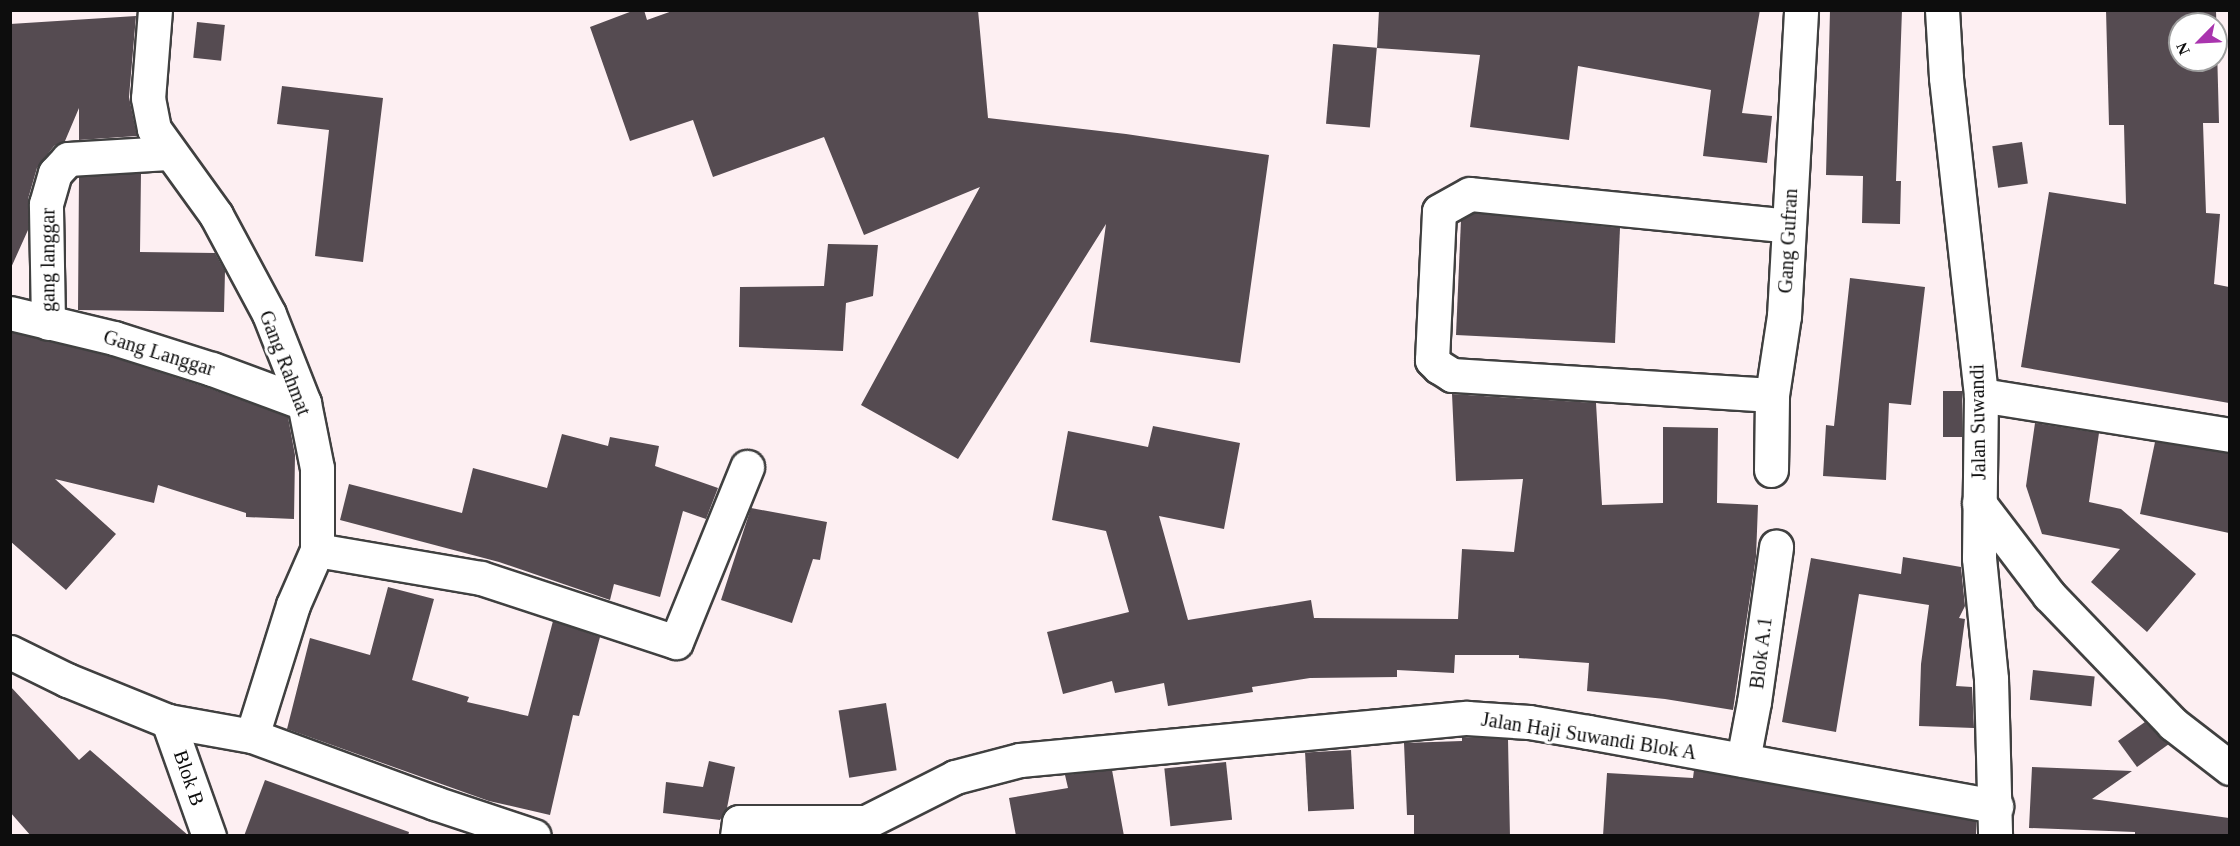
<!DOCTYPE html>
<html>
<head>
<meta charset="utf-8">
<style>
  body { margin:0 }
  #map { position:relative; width:2240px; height:846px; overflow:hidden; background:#fdeff2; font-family:Georgia,serif }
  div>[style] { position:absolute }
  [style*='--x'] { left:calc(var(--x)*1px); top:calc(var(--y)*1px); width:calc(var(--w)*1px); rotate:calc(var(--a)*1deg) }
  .building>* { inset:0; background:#554b51; transform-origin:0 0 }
  .roads { filter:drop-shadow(2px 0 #404040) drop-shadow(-2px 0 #404040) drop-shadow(0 2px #404040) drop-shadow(0 -2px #404040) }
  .minor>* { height:33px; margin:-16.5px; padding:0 16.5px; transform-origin:16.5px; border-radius:16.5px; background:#fff }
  span { translate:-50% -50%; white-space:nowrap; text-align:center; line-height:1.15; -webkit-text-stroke:6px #fff; paint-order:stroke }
  .street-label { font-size:20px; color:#0d0d0d }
  .frame { position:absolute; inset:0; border:12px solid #0d0d0d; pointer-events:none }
  .north { position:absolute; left:2168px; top:12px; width:60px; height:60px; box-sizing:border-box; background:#fff; border:2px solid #9e9e9e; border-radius:50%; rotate:246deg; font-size:16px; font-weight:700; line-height:24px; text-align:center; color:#0d0d0d }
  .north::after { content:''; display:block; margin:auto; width:21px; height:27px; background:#a934ae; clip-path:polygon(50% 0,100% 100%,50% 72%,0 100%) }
</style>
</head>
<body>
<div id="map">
  <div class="building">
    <i style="clip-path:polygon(635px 10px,644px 10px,647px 20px,675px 10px,978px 10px,988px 118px,1126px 134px,1269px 155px,1240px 363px,1090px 342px,1106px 224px,958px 459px,861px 405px,980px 187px,864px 235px,824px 137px,713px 177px,693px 120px,630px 141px,590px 27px)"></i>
    <i style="clip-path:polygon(1379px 10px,1760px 10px,1742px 113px,1772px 116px,1767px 163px,1703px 156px,1711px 90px,1578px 66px,1569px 140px,1470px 127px,1480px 55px,1377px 48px)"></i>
    <i style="clip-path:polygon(1830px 10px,1902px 10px,1896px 181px,1901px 181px,1900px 224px,1862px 223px,1863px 176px,1826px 175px)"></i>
    <i style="clip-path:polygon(evenodd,2106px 10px,2216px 10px,2219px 123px,2203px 123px,2206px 213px,2220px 214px,2214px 284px,2229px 287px,2229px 403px,2021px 367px,2049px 192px,2126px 204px,2124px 125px,2109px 125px,2106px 10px,2180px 24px,2216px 24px,2216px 60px,2180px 60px,2180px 24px)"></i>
    <i style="clip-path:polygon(136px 16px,129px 97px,137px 136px,79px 140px,79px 108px,65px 141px,54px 146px,37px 168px,28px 199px,28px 230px,10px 270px,10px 24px)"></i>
    <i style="left:197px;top:22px;width:28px;height:36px;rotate:6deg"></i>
    <i style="left:1333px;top:44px;width:44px;height:80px;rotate:5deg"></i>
    <i style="clip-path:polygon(282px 86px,383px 98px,363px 262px,315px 256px,329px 130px,277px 124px)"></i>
    <i style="left:2022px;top:142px;width:42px;height:30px;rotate:82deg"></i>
    <i style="clip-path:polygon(141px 173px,140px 252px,215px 253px,225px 271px,224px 312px,78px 310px,79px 177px)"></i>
    <i style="clip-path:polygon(1474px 213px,1620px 228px,1615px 343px,1456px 335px,1461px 220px)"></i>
    <i style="clip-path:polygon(828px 244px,878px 245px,873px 296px,846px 303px,843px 351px,739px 347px,740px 287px,824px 286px)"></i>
    <i style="clip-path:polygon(1850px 278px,1925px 287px,1911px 405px,1889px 403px,1886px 480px,1823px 476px,1826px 425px,1834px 426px)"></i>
    <i style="clip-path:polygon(10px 332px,109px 356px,206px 387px,288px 417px,295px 455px,294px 519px,246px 517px,246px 513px,158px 485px,154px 503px,55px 479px,116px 534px,66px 590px,10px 541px)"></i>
    <i style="left:1943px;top:391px;width:19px;height:46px"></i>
    <i style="clip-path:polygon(1452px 394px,1596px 403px,1602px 505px,1663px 503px,1663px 427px,1718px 428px,1717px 503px,1758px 505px,1756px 557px,1733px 710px,1665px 699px,1587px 691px,1589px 663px,1519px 658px,1519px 655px,1455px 655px,1454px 673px,1397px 670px,1397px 677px,1310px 678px,1252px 687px,1253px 692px,1168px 706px,1164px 683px,1115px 693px,1112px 681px,1063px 694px,1047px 632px,1129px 612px,1106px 531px,1052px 520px,1068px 431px,1148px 447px,1153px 426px,1240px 443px,1224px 529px,1159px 516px,1188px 620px,1311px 600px,1314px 618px,1458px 619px,1462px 549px,1514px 552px,1523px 479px,1456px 481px)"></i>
    <i style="clip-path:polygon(2035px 423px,2099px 433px,2089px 502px,2121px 509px,2196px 574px,2147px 632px,2091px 582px,2120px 549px,2042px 534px,2026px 486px)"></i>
    <i style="clip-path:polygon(562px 434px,608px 446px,610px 437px,659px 446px,655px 466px,718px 488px,706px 519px,683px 511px,660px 597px,614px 584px,610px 600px,499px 562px,340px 520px,349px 484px,462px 513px,473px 468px,547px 488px)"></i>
    <i style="clip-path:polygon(2155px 442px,2229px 453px,2229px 533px,2140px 514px)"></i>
    <i style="clip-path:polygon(751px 508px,827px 522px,820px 560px,813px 559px,792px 623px,721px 600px)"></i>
    <i style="clip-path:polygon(1903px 557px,1961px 567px,1965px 606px,1959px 618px,1965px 619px,1956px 686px,1972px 687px,1974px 728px,1919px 726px,1921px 664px,1929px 605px,1859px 594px,1836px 732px,1782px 722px,1811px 558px,1901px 574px)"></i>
    <i style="clip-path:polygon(388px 587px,434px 599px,412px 680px,469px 697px,467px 702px,528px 716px,553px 621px,600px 637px,579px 716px,573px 715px,550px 815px,489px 801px,287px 729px,310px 638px,370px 655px)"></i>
    <i style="left:2033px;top:670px;width:62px;height:30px;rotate:6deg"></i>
    <i style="clip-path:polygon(10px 686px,79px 760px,90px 750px,189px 836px,31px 836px,10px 812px)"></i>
    <i style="left:886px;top:703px;width:68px;height:48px;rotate:81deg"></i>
    <i style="clip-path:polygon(2145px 722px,2169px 744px,2137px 767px,2118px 741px)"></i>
    <i style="clip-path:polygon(1462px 737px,1508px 739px,1510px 836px,1414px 836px,1414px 815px,1407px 815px,1404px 743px,1462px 741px)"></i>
    <i style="left:1351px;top:750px;width:59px;height:46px;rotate:87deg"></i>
    <i style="clip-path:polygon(709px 761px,735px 767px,727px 808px,720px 820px,663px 813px,666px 782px,703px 787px)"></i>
    <i style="left:1226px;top:762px;width:58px;height:62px;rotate:84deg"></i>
    <i style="clip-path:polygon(2032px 767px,2132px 771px,2092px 799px,2229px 818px,2229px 836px,2135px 836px,2135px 832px,2029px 828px)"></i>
    <i style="clip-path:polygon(1112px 770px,1124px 836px,1016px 836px,1009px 798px,1068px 788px,1065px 775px)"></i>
    <i style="clip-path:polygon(1694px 770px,1976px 821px,1976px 836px,1603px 836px,1607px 773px,1693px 778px)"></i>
    <i style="clip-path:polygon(265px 780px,409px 832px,408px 836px,244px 836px)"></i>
  </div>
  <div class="roads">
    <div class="minor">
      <i style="--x:155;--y:10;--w:88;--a:94.5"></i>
      <i style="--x:148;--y:98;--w:32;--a:79"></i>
      <i style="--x:154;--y:129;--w:106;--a:54.2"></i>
      <i style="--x:216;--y:215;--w:112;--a:61.8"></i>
      <i style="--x:269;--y:314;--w:96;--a:68.5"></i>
      <i style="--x:304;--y:403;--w:66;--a:78.7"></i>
      <i style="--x:317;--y:468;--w:82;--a:90"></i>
      <i style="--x:317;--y:550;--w:60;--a:113.6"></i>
      <i style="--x:293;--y:605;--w:137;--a:107.4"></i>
      <i style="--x:1942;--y:10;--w:68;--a:86.6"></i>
      <i style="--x:1946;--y:78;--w:319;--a:83.7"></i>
      <i style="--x:1981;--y:395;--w:163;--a:90.7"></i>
      <i style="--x:1979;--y:558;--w:122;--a:84.3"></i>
      <i style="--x:1991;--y:679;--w:157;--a:88.5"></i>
      <i style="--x:10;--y:313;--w:107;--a:13.5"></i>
      <i style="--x:114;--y:338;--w:103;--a:17.6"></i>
      <i style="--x:212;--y:369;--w:98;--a:20.3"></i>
      <i style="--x:48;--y:323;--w:119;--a:-91"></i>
      <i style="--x:46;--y:204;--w:32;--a:-74"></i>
      <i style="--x:55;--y:173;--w:19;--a:-47"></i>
      <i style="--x:68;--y:159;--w:100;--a:-3.4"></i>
      <i style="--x:1772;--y:395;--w:321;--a:-176.4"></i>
      <i style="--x:1452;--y:375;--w:15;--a:-148"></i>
      <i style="--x:1439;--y:367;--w:10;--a:-135"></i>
      <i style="--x:1432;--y:360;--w:149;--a:-87.3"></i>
      <i style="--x:1439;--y:211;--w:35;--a:-29"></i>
      <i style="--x:1470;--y:194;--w:320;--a:5.7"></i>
      <i style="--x:1981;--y:395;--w:252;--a:9.1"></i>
      <i style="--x:1771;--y:470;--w:75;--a:-89.2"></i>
      <i style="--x:1772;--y:395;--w:80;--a:-81.4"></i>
      <i style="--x:1784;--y:316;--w:306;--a:-86.8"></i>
      <i style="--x:1979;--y:503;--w:116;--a:52.7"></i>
      <i style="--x:2049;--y:595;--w:179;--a:46.1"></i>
      <i style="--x:2173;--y:724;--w:72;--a:37.7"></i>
      <i style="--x:317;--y:550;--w:166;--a:9.7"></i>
      <i style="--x:481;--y:578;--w:205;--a:18.2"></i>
      <i style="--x:676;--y:642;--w:189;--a:-67.9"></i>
      <i style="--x:10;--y:652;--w:64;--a:26.2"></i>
      <i style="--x:67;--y:680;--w:109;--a:22.1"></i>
      <i style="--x:168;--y:721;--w:85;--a:10.1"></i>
      <i style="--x:252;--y:736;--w:195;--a:20.1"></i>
      <i style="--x:435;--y:803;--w:104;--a:18.4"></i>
      <i style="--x:168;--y:721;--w:122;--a:70.4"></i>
      <i style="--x:1743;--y:760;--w:59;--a:-79.3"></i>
      <i style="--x:1754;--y:702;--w:157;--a:-81.9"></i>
      <i style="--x:737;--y:836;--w:14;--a:-82"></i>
      <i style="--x:739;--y:822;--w:127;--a:0"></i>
      <i style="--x:866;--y:822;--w:100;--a:-26.8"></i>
      <i style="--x:955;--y:777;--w:67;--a:-14.7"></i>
      <i style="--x:1020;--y:760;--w:449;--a:-5.4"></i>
      <i style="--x:1467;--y:718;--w:62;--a:3.7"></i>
      <i style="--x:1529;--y:722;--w:60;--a:9.6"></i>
      <i style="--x:1588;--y:732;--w:415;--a:10.3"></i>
    </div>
  </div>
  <div class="street-label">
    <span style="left:1788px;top:241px;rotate:-87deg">Gang Gufran</span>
    <span style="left:48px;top:260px;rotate:-90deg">gang langgar</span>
    <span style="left:159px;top:353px;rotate:17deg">Gang Langgar</span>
    <span style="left:285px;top:363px;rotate:69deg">Gang Rahmat</span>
    <span style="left:1978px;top:422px;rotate:-91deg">Jalan Suwandi</span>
    <span style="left:1761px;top:653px;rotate:-83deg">Blok A.1</span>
    <span style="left:1589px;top:736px;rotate:9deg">Jalan Haji Suwandi Blok A</span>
    <span style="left:189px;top:778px;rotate:71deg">Blok B</span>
  </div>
  <div class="frame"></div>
  <div class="north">N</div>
</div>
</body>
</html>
